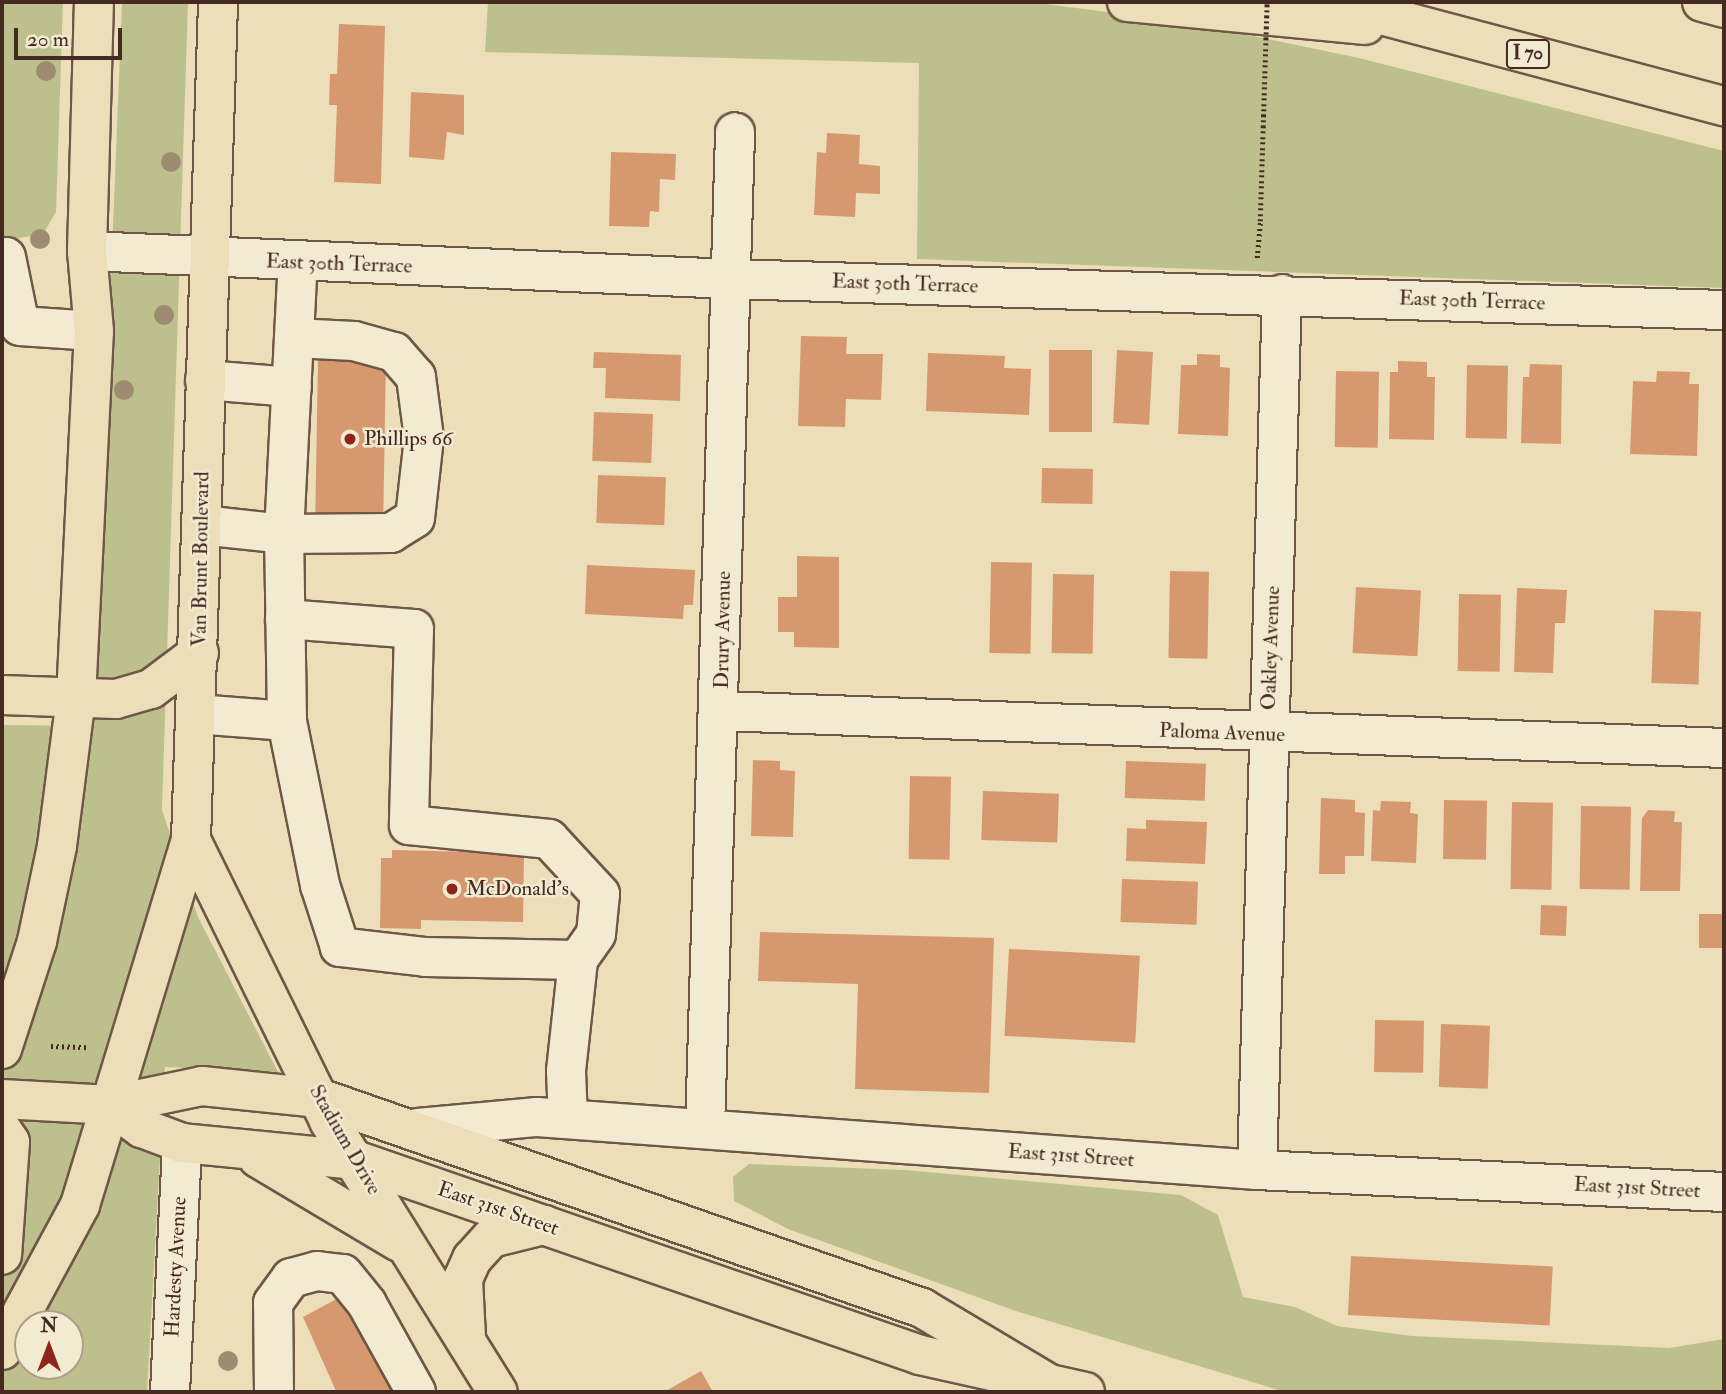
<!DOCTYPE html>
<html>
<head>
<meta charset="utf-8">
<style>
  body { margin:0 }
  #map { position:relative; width:1726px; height:1394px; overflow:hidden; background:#eddeba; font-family:"IM FELL Double Pica",serif }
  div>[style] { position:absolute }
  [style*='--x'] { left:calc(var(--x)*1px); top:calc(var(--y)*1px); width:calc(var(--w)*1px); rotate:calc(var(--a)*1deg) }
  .green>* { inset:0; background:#bdc08c }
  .building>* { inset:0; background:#d6986e; transform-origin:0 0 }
  .path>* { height:4.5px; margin-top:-2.25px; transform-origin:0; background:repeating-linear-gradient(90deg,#442a20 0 2px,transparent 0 5.5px) }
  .roads { filter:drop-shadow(2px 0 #6e5746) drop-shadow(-2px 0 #6e5746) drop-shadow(0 2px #6e5746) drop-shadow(0 -2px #6e5746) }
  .minor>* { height:38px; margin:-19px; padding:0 19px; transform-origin:19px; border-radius:19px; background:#f3ead2 }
  .major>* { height:38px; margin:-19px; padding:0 19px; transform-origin:19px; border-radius:19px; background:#eddeba }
  .highway>* { height:38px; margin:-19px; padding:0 19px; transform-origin:19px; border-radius:19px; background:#eddeba }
  .path-bridge>* { height:4.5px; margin-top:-2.25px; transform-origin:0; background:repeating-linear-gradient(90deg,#442a20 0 2px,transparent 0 5.5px) }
  .trees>* { width:20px; height:20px; margin:-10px; border-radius:50%; background:#9d8c71 }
  .dots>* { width:19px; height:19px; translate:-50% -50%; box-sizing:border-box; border:4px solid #f3ead2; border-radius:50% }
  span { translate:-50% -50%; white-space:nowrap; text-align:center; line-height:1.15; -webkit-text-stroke:5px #f3ead2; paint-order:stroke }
  .shield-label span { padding:2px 5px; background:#f3ead2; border:2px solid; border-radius:5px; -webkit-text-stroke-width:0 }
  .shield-label { font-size:19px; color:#442a20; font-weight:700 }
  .street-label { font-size:21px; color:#442a20 }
  .poi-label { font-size:21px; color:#442a20 }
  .left { translate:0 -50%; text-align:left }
  .frame { position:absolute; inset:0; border:4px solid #442a20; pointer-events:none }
  .north { position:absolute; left:14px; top:1310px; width:70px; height:70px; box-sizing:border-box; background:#f3ead2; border:2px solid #ad9d8b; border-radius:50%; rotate:0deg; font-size:19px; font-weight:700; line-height:28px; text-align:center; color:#442a20 }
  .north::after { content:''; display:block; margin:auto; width:24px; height:32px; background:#8f2418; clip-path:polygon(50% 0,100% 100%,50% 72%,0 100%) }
  .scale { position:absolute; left:14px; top:28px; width:108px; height:32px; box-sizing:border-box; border:4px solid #442a20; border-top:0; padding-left:9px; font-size:21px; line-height:24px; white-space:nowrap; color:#442a20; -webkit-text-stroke:5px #f3ead2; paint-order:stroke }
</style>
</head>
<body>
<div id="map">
  <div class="green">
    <i style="clip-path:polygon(2px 2px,63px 2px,56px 212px,43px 234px,15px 239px,2px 237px)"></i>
    <i style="clip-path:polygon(evenodd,122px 2px,188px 2px,162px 810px,198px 917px,278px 1072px,165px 1067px,147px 1392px,2px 1392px,2px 725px,93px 726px,122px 2px,28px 1324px,70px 1324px,70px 1366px,28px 1366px,28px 1324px)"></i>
    <i style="clip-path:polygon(488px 2px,1030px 2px,1185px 22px,1359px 58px,1724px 151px,1724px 288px,917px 259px,919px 63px,485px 52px)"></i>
    <i style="clip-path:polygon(749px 1164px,905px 1170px,1181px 1195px,1218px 1215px,1243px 1297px,1295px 1307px,1337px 1326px,1412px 1336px,1669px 1348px,1724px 1339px,1724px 1392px,1285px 1392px,1019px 1312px,788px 1229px,734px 1201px,733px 1177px)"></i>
  </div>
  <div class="building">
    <i style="clip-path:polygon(339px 24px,385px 26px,381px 184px,334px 182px,337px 105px,329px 105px,330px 74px,337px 74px)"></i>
    <i style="clip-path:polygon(411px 92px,464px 95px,464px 135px,447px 132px,444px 160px,409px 157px)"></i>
    <i style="clip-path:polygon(827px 133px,860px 135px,859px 164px,880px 166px,880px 194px,856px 193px,855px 217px,814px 215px,817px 152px,826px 153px)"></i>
    <i style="clip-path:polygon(611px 152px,676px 154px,675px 180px,660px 179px,659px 212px,650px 211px,649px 227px,609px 226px)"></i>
    <i style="clip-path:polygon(801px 336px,847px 337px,846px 354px,883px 354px,881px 400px,846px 399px,845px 427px,798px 426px)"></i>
    <i style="left:1049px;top:350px;width:43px;height:82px"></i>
    <i style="left:1117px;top:350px;width:36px;height:73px;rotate:3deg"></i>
    <i style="clip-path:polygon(594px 352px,681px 355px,680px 401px,605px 398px,606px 368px,593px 368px)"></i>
    <i style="clip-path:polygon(928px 353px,1005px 356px,1004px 368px,1031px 369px,1029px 415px,926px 411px)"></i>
    <i style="clip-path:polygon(1197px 354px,1220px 355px,1220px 367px,1230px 368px,1228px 436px,1178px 434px,1181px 365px,1197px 365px)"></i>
    <i style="left:318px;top:359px;width:68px;height:159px;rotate:1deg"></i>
    <i style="clip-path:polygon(1398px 361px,1427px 362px,1427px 377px,1435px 377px,1434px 440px,1389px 439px,1390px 372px,1398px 372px)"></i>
    <i style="clip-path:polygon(1530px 364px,1562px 365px,1561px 444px,1521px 443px,1523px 377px,1529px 377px)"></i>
    <i style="left:1467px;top:365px;width:41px;height:73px;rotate:1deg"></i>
    <i style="left:1336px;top:371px;width:43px;height:76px;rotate:1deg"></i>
    <i style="clip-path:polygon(1657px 371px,1690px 372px,1689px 384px,1699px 384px,1697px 456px,1630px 454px,1633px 381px,1656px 382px)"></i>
    <i style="left:594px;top:412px;width:59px;height:49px;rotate:2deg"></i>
    <i style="left:1042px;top:468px;width:51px;height:35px;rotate:1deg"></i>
    <i style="left:598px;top:475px;width:68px;height:48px;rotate:2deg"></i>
    <i style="clip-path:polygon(797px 556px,839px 557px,839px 648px,794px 647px,794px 632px,778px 632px,778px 597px,797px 597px)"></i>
    <i style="left:991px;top:562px;width:41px;height:91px;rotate:1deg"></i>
    <i style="clip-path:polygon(587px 565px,695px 570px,693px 605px,684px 605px,683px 619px,585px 614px)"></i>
    <i style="left:1170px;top:571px;width:39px;height:87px;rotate:1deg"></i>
    <i style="left:1053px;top:574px;width:41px;height:79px;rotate:1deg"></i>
    <i style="left:1356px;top:587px;width:65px;height:66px;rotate:3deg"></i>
    <i style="clip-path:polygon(1517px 588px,1567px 590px,1565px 623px,1555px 623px,1553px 673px,1514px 672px)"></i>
    <i style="left:1459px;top:594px;width:42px;height:77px;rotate:1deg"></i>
    <i style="left:1654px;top:610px;width:47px;height:73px;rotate:2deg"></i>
    <i style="clip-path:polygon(753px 760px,780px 761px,780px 770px,795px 771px,793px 837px,751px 836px)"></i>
    <i style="left:1126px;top:761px;width:80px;height:37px;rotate:2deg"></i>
    <i style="left:910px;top:776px;width:41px;height:83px;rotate:1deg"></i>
    <i style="left:983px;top:791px;width:76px;height:49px;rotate:2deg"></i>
    <i style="clip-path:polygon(1321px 798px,1355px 800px,1355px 812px,1365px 813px,1364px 856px,1345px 856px,1345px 874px,1319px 874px)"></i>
    <i style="left:1444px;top:800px;width:43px;height:59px;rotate:1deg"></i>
    <i style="clip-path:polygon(1381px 801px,1411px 802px,1410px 813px,1418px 814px,1416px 863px,1371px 861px,1373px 810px,1380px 811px)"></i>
    <i style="left:1512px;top:802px;width:41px;height:87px;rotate:1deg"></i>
    <i style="left:1581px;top:806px;width:50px;height:83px;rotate:1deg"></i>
    <i style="clip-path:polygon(1648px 810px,1675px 811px,1674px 822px,1682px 822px,1680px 891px,1640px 891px,1642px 818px)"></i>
    <i style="clip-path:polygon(1146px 820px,1207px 822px,1205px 864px,1126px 861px,1127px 828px,1146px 829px)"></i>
    <i style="clip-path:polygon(392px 850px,524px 853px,523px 922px,421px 920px,421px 929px,380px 928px,381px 858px,392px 858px)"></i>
    <i style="left:1122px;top:879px;width:76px;height:43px;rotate:2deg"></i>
    <i style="left:1541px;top:905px;width:26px;height:30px;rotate:2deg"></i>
    <i style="left:1699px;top:914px;width:25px;height:34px"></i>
    <i style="clip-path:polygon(760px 932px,994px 938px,989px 1093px,855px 1089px,858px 984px,758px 981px)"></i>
    <i style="left:1009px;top:949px;width:131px;height:87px;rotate:3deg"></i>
    <i style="left:1375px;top:1020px;width:49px;height:52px;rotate:1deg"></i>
    <i style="left:1441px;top:1024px;width:49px;height:63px;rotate:2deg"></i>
    <i style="left:1351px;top:1256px;width:202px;height:59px;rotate:3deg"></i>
    <i style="clip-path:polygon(342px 1296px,397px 1392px,336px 1391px,303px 1317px)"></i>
    <i style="clip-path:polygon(701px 1371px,713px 1392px,664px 1392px)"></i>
  </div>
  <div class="path">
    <i style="--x:1257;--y:258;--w:37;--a:-85"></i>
    <i style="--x:51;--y:1046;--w:37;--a:2"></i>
  </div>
  <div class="roads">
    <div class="minor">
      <i style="--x:87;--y:251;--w:645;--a:2.49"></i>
      <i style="--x:731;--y:279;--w:993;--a:1.79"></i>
      <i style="--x:6;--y:257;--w:70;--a:78.5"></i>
      <i style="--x:20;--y:326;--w:74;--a:3.9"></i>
      <i style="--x:205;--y:380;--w:87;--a:4.6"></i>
      <i style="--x:201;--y:525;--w:83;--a:6.2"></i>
      <i style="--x:284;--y:534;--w:107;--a:-0.5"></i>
      <i style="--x:391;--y:533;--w:28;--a:-32"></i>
      <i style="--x:415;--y:518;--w:81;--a:-83.6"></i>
      <i style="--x:424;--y:438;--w:62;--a:-97.5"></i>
      <i style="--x:416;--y:377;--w:33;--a:-131"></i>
      <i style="--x:394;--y:352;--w:41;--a:-164.6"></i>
      <i style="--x:354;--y:341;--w:60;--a:-177.1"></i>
      <i style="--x:285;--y:619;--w:129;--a:4.4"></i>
      <i style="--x:414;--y:629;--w:196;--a:91.5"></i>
      <i style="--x:409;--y:825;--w:141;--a:5.7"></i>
      <i style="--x:549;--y:839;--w:75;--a:47.2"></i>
      <i style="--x:600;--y:894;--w:40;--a:95.7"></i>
      <i style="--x:596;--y:934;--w:32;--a:125"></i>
      <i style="--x:578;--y:960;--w:152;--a:-178.9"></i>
      <i style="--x:426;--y:957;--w:87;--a:-173.4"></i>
      <i style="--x:340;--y:947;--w:65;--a:-107.9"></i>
      <i style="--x:320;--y:885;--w:167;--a:-101.4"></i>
      <i style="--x:721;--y:711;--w:1004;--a:2.11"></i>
      <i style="--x:196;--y:714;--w:91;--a:4.4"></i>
      <i style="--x:287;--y:721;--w:187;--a:-90.9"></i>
      <i style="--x:284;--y:534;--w:272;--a:-87.1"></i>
      <i style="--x:568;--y:1119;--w:48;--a:-92.4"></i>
      <i style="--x:566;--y:1071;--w:112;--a:-83.8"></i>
      <i style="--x:418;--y:1128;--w:120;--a:-5.3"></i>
      <i style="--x:537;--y:1117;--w:722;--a:4.21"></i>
      <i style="--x:1257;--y:1170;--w:468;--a:2.7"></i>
      <i style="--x:705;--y:1128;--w:996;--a:-88.27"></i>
      <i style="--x:1257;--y:1170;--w:876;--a:-88.37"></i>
      <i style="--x:170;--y:1392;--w:249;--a:-87.2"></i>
      <i style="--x:274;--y:1392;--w:89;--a:-90.6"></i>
      <i style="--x:273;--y:1303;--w:31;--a:-54"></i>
      <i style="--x:291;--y:1278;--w:27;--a:-15"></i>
      <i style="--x:317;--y:1271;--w:26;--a:7"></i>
      <i style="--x:343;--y:1274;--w:38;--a:51"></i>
      <i style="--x:367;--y:1304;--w:101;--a:60.9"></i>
    </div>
    <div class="major">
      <i style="--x:2;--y:695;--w:114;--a:2"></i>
      <i style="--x:116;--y:699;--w:36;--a:-16"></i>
      <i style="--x:151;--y:689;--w:60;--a:-36.9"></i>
      <i style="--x:191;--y:840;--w:313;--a:63.8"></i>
      <i style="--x:329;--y:1121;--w:319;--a:58.1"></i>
      <i style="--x:2;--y:1049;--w:114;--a:-72"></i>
      <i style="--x:37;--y:941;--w:97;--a:-78.1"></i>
      <i style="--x:57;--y:846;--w:149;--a:-82.7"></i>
      <i style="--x:76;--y:698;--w:367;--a:-87.2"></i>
      <i style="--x:94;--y:331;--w:80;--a:-95"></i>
      <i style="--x:87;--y:251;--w:249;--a:-88.4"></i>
      <i style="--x:2;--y:1099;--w:109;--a:3.2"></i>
      <i style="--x:111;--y:1105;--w:93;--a:-11.8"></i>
      <i style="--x:202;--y:1086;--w:118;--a:5.9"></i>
      <i style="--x:319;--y:1098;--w:639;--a:19.2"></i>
      <i style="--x:922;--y:1308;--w:144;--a:30.8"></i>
      <i style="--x:111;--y:1105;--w:39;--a:37"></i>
      <i style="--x:142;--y:1128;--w:43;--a:20.6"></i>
      <i style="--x:182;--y:1143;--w:174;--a:5.6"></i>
      <i style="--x:355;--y:1160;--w:598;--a:19.04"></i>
      <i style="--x:920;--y:1355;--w:169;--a:12.6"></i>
      <i style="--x:2;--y:1130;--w:14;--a:56"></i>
      <i style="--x:10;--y:1142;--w:113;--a:94"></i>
      <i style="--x:258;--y:1158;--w:164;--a:30.8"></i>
      <i style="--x:466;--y:1337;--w:58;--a:-93"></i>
      <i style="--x:463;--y:1279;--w:22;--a:-66"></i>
      <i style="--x:472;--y:1259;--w:28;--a:-48"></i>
      <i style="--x:491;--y:1238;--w:55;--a:-13.8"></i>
      <i style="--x:2;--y:1350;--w:165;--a:-61.7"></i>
      <i style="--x:80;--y:1205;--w:382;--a:-73.1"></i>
      <i style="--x:191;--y:840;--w:838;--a:-88.15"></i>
    </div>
    <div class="highway">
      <i style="--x:1127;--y:2;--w:239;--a:5.5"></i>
      <i style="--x:1332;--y:2;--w:406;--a:14.9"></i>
      <i style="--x:1702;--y:2;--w:23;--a:15"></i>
    </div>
  </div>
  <div class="path-bridge">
    <i style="--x:1260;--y:221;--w:219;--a:-88.2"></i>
  </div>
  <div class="trees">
    <i style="left:46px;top:71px"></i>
    <i style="left:171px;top:162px"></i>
    <i style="left:40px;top:239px"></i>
    <i style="left:164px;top:315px"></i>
    <i style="left:124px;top:390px"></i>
    <i style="left:228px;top:1361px"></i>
  </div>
  <div class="dots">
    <i style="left:350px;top:439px;background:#8f2418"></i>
    <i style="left:452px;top:889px;background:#8f2418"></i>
  </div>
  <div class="shield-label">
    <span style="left:1528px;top:54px">I 70</span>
  </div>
  <div class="street-label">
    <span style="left:339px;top:264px;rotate:2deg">East 30th Terrace</span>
    <span style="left:905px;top:284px;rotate:2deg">East 30th Terrace</span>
    <span style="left:1472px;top:301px;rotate:2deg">East 30th Terrace</span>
    <span style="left:201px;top:559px;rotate:-89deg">Van Brunt Boulevard</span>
    <span style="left:723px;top:630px;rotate:-89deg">Drury Avenue</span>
    <span style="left:1271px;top:648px;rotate:-88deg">Oakley Avenue</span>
    <span style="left:1222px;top:733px;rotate:2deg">Paloma Avenue</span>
    <span style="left:345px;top:1140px;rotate:60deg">Stadium Drive</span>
    <span style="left:1071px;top:1156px;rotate:4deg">East 31st Street</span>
    <span style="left:1637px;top:1188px;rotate:3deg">East 31st Street</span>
    <span style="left:498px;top:1209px;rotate:19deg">East 31st Street</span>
    <span style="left:176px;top:1267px;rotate:-87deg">Hardesty Avenue</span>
  </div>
  <div class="poi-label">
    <span class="left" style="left:364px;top:439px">Phillips 66</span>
    <span class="left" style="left:466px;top:889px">McDonald's</span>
  </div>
  <div class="frame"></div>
  <div class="north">N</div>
  <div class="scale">20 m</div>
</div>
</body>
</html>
